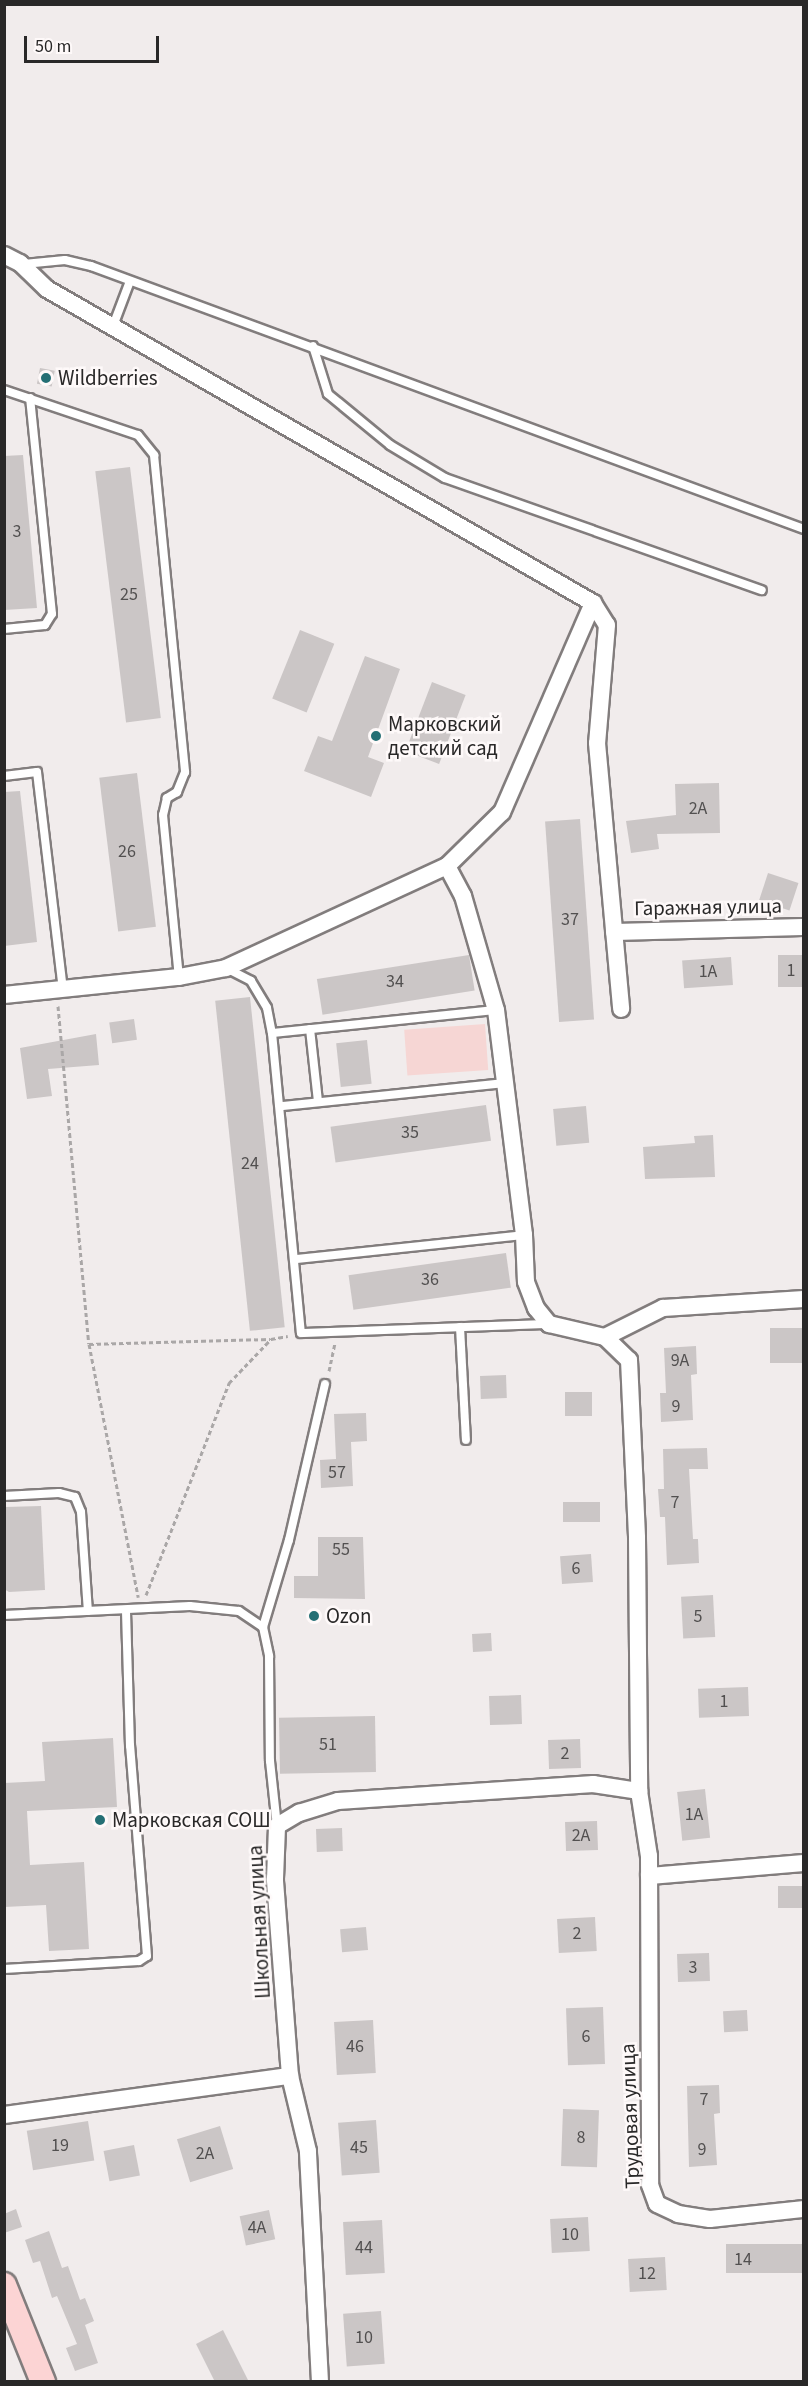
<!DOCTYPE html>
<html>
<head>
<meta charset="utf-8">
<style>
  body { margin:0 }
  #map { position:relative; width:808px; height:2386px; overflow:hidden; background:#f1ecec; font-family:"Source Sans 3",sans-serif }
  div>[style] { position:absolute }
  [style*='--x'] { left:calc(var(--x)*1px); top:calc(var(--y)*1px); width:calc(var(--w)*1px); rotate:calc(var(--a)*1deg) }
  .green>* { inset:0; background:#f6d6d4; transform-origin:0 0 }
  .building>* { inset:0; background:#cbc6c6; transform-origin:0 0 }
  .path>* { height:3px; margin-top:-1.5px; transform-origin:0; background:repeating-linear-gradient(90deg,#aaa7a7 0 4.5px,transparent 0 7.5px) }
  .roads { filter:drop-shadow(2px 0 #827d7d) drop-shadow(-2px 0 #827d7d) drop-shadow(0 2px #827d7d) drop-shadow(0 -2px #827d7d) }
  .lane>* { height:8px; margin:-4px; padding:0 4px; transform-origin:4px; border-radius:4px; background:#fff }
  .street>* { height:16px; margin:-8px; padding:0 8px; transform-origin:8px; border-radius:8px; background:#fff }
  .secondary>* { height:24px; margin:-12px; padding:0 12px; transform-origin:12px; border-radius:12px; background:#fcd4d4 }
  .dots>* { width:16px; height:16px; translate:-50% -50%; box-sizing:border-box; border:3px solid #fef9f9; border-radius:50% }
  span { translate:-50% -50%; white-space:nowrap; text-align:center; line-height:1.15; -webkit-text-stroke:5px #fef9f9; paint-order:stroke }
  .number-label { font-size:18px; color:#525050 }
  .number-label span { -webkit-text-stroke-width:0 }
  .poi-label { font-size:21px; color:#292828 }
  .left { translate:0 -50%; text-align:left }
  .street-label { font-size:21px; color:#292828 }
  .frame { position:absolute; inset:0; border:6px solid #292828; pointer-events:none }
  .scale { position:absolute; left:24px; top:36px; width:135px; height:27px; box-sizing:border-box; border:3px solid #292828; border-top:0; padding-left:8px; font-size:18px; line-height:21px; white-space:nowrap; color:#292828; -webkit-text-stroke:4px #fef9f9; paint-order:stroke }
</style>
</head>
<body>
<div id="map">
  <div class="green">
    <i style="left:485px;top:1024px;width:46px;height:81px;rotate:86deg"></i>
  </div>
  <div class="building">
    <i style="left:40px;top:368px;width:15px;height:16px;rotate:11deg"></i>
    <i style="clip-path:polygon(23px 455px,37px 608px,4px 610px,4px 456px)"></i>
    <i style="left:130px;top:467px;width:253px;height:35px;rotate:83deg"></i>
    <i style="left:300px;top:630px;width:37px;height:74px;rotate:22deg"></i>
    <i style="clip-path:polygon(365px 656px,400px 669px,368px 757px,384px 763px,371px 797px,304px 771px,318px 736px,332px 741px)"></i>
    <i style="left:432px;top:682px;width:36px;height:74px;rotate:21deg"></i>
    <i style="left:137px;top:773px;width:155px;height:38px;rotate:83deg"></i>
    <i style="clip-path:polygon(719px 783px,720px 833px,657px 834px,659px 849px,631px 853px,626px 821px,676px 815px,675px 784px)"></i>
    <i style="clip-path:polygon(20px 791px,37px 942px,4px 946px,4px 792px)"></i>
    <i style="left:580px;top:819px;width:201px;height:35px;rotate:86deg"></i>
    <i style="left:768px;top:873px;width:32px;height:29px;rotate:18deg"></i>
    <i style="left:469px;top:955px;width:36px;height:154px;rotate:81deg"></i>
    <i style="left:778px;top:955px;width:26px;height:32px"></i>
    <i style="left:731px;top:957px;width:28px;height:49px;rotate:86deg"></i>
    <i style="left:250px;top:997px;width:332px;height:35px;rotate:84deg"></i>
    <i style="left:134px;top:1019px;width:21px;height:25px;rotate:82deg"></i>
    <i style="clip-path:polygon(96px 1034px,99px 1065px,48px 1069px,52px 1096px,27px 1099px,20px 1048px)"></i>
    <i style="left:367px;top:1040px;width:44px;height:31px;rotate:84deg"></i>
    <i style="left:486px;top:1105px;width:36px;height:157px;rotate:82deg"></i>
    <i style="left:586px;top:1106px;width:37px;height:33px;rotate:85deg"></i>
    <i style="clip-path:polygon(713px 1135px,715px 1177px,645px 1179px,643px 1147px,695px 1143px,694px 1136px)"></i>
    <i style="left:506px;top:1253px;width:35px;height:159px;rotate:82deg"></i>
    <i style="left:804px;top:1328px;width:35px;height:34px;rotate:90deg"></i>
    <i style="clip-path:polygon(696px 1346px,697px 1374px,691px 1375px,693px 1420px,661px 1422px,660px 1393px,666px 1393px,664px 1348px)"></i>
    <i style="left:506px;top:1375px;width:23px;height:26px;rotate:88deg"></i>
    <i style="left:592px;top:1392px;width:24px;height:27px;rotate:90deg"></i>
    <i style="clip-path:polygon(366px 1413px,367px 1441px,351px 1442px,353px 1486px,321px 1488px,320px 1460px,336px 1459px,334px 1414px)"></i>
    <i style="clip-path:polygon(707px 1448px,708px 1469px,689px 1469px,693px 1539px,698px 1539px,699px 1563px,667px 1565px,665px 1517px,660px 1517px,658px 1489px,664px 1489px,663px 1449px)"></i>
    <i style="left:600px;top:1502px;width:20px;height:37px;rotate:90deg"></i>
    <i style="clip-path:polygon(41px 1506px,45px 1590px,9px 1592px,4px 1589px,5px 1507px)"></i>
    <i style="clip-path:polygon(318px 1537px,363px 1537px,365px 1599px,294px 1598px,294px 1576px,318px 1576px)"></i>
    <i style="left:591px;top:1554px;width:28px;height:31px;rotate:86deg"></i>
    <i style="left:713px;top:1595px;width:42px;height:32px;rotate:87deg"></i>
    <i style="left:491px;top:1633px;width:18px;height:19px;rotate:87deg"></i>
    <i style="left:748px;top:1687px;width:29px;height:50px;rotate:88deg"></i>
    <i style="left:521px;top:1695px;width:29px;height:32px;rotate:88deg"></i>
    <i style="left:375px;top:1716px;width:56px;height:96px;rotate:89deg"></i>
    <i style="clip-path:polygon(113px 1738px,117px 1807px,27px 1811px,30px 1865px,84px 1862px,89px 1949px,49px 1951px,46px 1905px,4px 1907px,4px 1783px,45px 1781px,42px 1742px)"></i>
    <i style="left:580px;top:1739px;width:29px;height:32px;rotate:88deg"></i>
    <i style="left:705px;top:1789px;width:49px;height:28px;rotate:84deg"></i>
    <i style="left:597px;top:1821px;width:29px;height:32px;rotate:88deg"></i>
    <i style="left:342px;top:1828px;width:23px;height:26px;rotate:88deg"></i>
    <i style="left:804px;top:1886px;width:22px;height:26px;rotate:90deg"></i>
    <i style="left:595px;top:1917px;width:34px;height:38px;rotate:87deg"></i>
    <i style="left:366px;top:1927px;width:23px;height:26px;rotate:85deg"></i>
    <i style="left:709px;top:1953px;width:28px;height:32px;rotate:88deg"></i>
    <i style="left:603px;top:2007px;width:57px;height:37px;rotate:88deg"></i>
    <i style="left:747px;top:2010px;width:21px;height:24px;rotate:87deg"></i>
    <i style="left:373px;top:2020px;width:53px;height:39px;rotate:87deg"></i>
    <i style="clip-path:polygon(719px 2085px,720px 2113px,714px 2114px,717px 2165px,689px 2167px,687px 2086px)"></i>
    <i style="left:563px;top:2109px;width:36px;height:57px;rotate:2deg"></i>
    <i style="left:376px;top:2120px;width:53px;height:38px;rotate:86deg"></i>
    <i style="left:88px;top:2121px;width:40px;height:62px;rotate:81deg"></i>
    <i style="left:220px;top:2126px;width:45px;height:45px;rotate:73deg"></i>
    <i style="left:134px;top:2145px;width:31px;height:31px;rotate:79deg"></i>
    <i style="clip-path:polygon(16px 2209px,22px 2227px,4px 2233px,4px 2214px)"></i>
    <i style="left:269px;top:2210px;width:30px;height:30px;rotate:78deg"></i>
    <i style="left:588px;top:2217px;width:34px;height:38px;rotate:87deg"></i>
    <i style="left:382px;top:2220px;width:53px;height:39px;rotate:87deg"></i>
    <i style="clip-path:polygon(49px 2231px,62px 2268px,68px 2266px,80px 2300px,85px 2298px,94px 2321px,85px 2325px,98px 2363px,75px 2371px,66px 2348px,77px 2344px,57px 2296px,52px 2298px,40px 2261px,33px 2263px,25px 2240px)"></i>
    <i style="left:804px;top:2244px;width:29px;height:78px;rotate:90deg"></i>
    <i style="left:665px;top:2257px;width:33px;height:37px;rotate:87deg"></i>
    <i style="left:381px;top:2311px;width:53px;height:38px;rotate:86deg"></i>
    <i style="clip-path:polygon(223px 2330px,249px 2382px,215px 2382px,196px 2344px)"></i>
  </div>
  <div class="path">
    <i style="--x:58;--y:1006;--w:339;--a:84.8"></i>
    <i style="--x:89;--y:1344;--w:258;--a:79"></i>
    <i style="--x:89;--y:1344;--w:181;--a:-1.6"></i>
    <i style="--x:329;--y:1371;--w:29;--a:-78"></i>
    <i style="--x:146;--y:1595;--w:228;--a:-68.6"></i>
    <i style="--x:229;--y:1383;--w:61;--a:-46.3"></i>
    <i style="--x:271;--y:1339;--w:17;--a:-10"></i>
  </div>
  <div class="roads">
    <div class="lane">
      <i style="--x:24;--y:264;--w:41;--a:-5.6"></i>
      <i style="--x:65;--y:260;--w:27;--a:13"></i>
      <i style="--x:91;--y:266;--w:760;--a:20.25"></i>
      <i style="--x:113;--y:326;--w:48;--a:-69.3"></i>
      <i style="--x:313;--y:346;--w:50;--a:72.6"></i>
      <i style="--x:328;--y:394;--w:80;--a:39.4"></i>
      <i style="--x:390;--y:445;--w:64;--a:31"></i>
      <i style="--x:445;--y:478;--w:336;--a:19.5"></i>
      <i style="--x:4;--y:390;--w:141;--a:18.6"></i>
      <i style="--x:138;--y:435;--w:26;--a:51"></i>
      <i style="--x:154;--y:455;--w:319;--a:84.4"></i>
      <i style="--x:185;--y:772;--w:22;--a:112"></i>
      <i style="--x:177;--y:792;--w:12;--a:149"></i>
      <i style="--x:167;--y:798;--w:17;--a:103"></i>
      <i style="--x:163;--y:815;--w:163;--a:84.4"></i>
      <i style="--x:4;--y:629;--w:41;--a:-5.6"></i>
      <i style="--x:45;--y:625;--w:13;--a:-58"></i>
      <i style="--x:52;--y:614;--w:217;--a:-95.8"></i>
      <i style="--x:4;--y:776;--w:33;--a:-7"></i>
      <i style="--x:37;--y:772;--w:219;--a:83.2"></i>
      <i style="--x:226;--y:968;--w:28;--a:27"></i>
      <i style="--x:251;--y:981;--w:31;--a:59"></i>
      <i style="--x:267;--y:1008;--w:25;--a:79"></i>
      <i style="--x:272;--y:1033;--w:301;--a:84.5"></i>
      <i style="--x:301;--y:1333;--w:247;--a:-2.1"></i>
      <i style="--x:310;--y:1029;--w:73;--a:83.7"></i>
      <i style="--x:272;--y:1033;--w:225;--a:-5.9"></i>
      <i style="--x:282;--y:1106;--w:225;--a:-5.9"></i>
      <i style="--x:296;--y:1259;--w:229;--a:-6"></i>
      <i style="--x:460;--y:1327;--w:113;--a:87"></i>
      <i style="--x:4;--y:1496;--w:55;--a:-3.1"></i>
      <i style="--x:59;--y:1493;--w:16;--a:14"></i>
      <i style="--x:75;--y:1497;--w:16;--a:68"></i>
      <i style="--x:81;--y:1512;--w:99;--a:86"></i>
      <i style="--x:4;--y:1615;--w:186;--a:-2.8"></i>
      <i style="--x:190;--y:1606;--w:49;--a:5.8"></i>
      <i style="--x:239;--y:1611;--w:29;--a:34"></i>
      <i style="--x:263;--y:1627;--w:30;--a:78"></i>
      <i style="--x:269;--y:1656;--w:105;--a:89.5"></i>
      <i style="--x:270;--y:1761;--w:65;--a:83.9"></i>
      <i style="--x:263;--y:1627;--w:91;--a:-73.4"></i>
      <i style="--x:289;--y:1540;--w:160;--a:-77"></i>
      <i style="--x:4;--y:1969;--w:135;--a:-3.4"></i>
      <i style="--x:139;--y:1961;--w:9;--a:-32"></i>
      <i style="--x:147;--y:1956;--w:211;--a:-94.6"></i>
      <i style="--x:130;--y:1746;--w:136;--a:-91.7"></i>
    </div>
    <div class="street">
      <i style="--x:4;--y:255;--w:18;--a:27"></i>
      <i style="--x:20;--y:263;--w:37;--a:44"></i>
      <i style="--x:47;--y:289;--w:630;--a:29.9"></i>
      <i style="--x:593;--y:603;--w:26;--a:58"></i>
      <i style="--x:607;--y:625;--w:118;--a:94.8"></i>
      <i style="--x:597;--y:743;--w:267;--a:84.8"></i>
      <i style="--x:593;--y:603;--w:228;--a:113.5"></i>
      <i style="--x:502;--y:812;--w:77;--a:135.5"></i>
      <i style="--x:447;--y:866;--w:34;--a:62"></i>
      <i style="--x:463;--y:896;--w:119;--a:73.9"></i>
      <i style="--x:496;--y:1010;--w:227;--a:82.9"></i>
      <i style="--x:524;--y:1235;--w:47;--a:87.6"></i>
      <i style="--x:526;--y:1282;--w:28;--a:69"></i>
      <i style="--x:536;--y:1308;--w:21;--a:51"></i>
      <i style="--x:549;--y:1324;--w:57;--a:13.1"></i>
      <i style="--x:605;--y:1337;--w:33;--a:44"></i>
      <i style="--x:629;--y:1360;--w:178;--a:87.4"></i>
      <i style="--x:637;--y:1538;--w:253;--a:89.5"></i>
      <i style="--x:639;--y:1791;--w:66;--a:81.3"></i>
      <i style="--x:649;--y:1856;--w:329;--a:89.8"></i>
      <i style="--x:650;--y:2185;--w:20;--a:70"></i>
      <i style="--x:657;--y:2204;--w:23;--a:25"></i>
      <i style="--x:678;--y:2214;--w:32;--a:9"></i>
      <i style="--x:710;--y:2219;--w:95;--a:-6.1"></i>
      <i style="--x:614;--y:932;--w:190;--a:-1.5"></i>
      <i style="--x:4;--y:995;--w:176;--a:-5.9"></i>
      <i style="--x:179;--y:977;--w:48;--a:-10.8"></i>
      <i style="--x:226;--y:968;--w:243;--a:-24.8"></i>
      <i style="--x:605;--y:1337;--w:65;--a:-26.6"></i>
      <i style="--x:663;--y:1308;--w:141;--a:-3.7"></i>
      <i style="--x:649;--y:1876;--w:156;--a:-4.8"></i>
      <i style="--x:4;--y:2115;--w:289;--a:-7.8"></i>
      <i style="--x:320;--y:2382;--w:231;--a:-93"></i>
      <i style="--x:308;--y:2151;--w:77;--a:-103.5"></i>
      <i style="--x:290;--y:2076;--w:198;--a:-94.4"></i>
      <i style="--x:275;--y:1879;--w:53;--a:-87.8"></i>
      <i style="--x:277;--y:1826;--w:26;--a:-31"></i>
      <i style="--x:299;--y:1813;--w:41;--a:-17.1"></i>
      <i style="--x:338;--y:1801;--w:256;--a:-3.8"></i>
      <i style="--x:593;--y:1784;--w:47;--a:8.7"></i>
    </div>
    <div class="secondary">
      <i style="--x:4;--y:2285;--w:105;--a:68.1"></i>
    </div>
  </div>
  <div class="dots">
    <i style="left:46px;top:378px;background:#246f74"></i>
    <i style="left:376px;top:736px;background:#246f74"></i>
    <i style="left:314px;top:1616px;background:#246f74"></i>
    <i style="left:100px;top:1820px;background:#246f74"></i>
  </div>
  <div class="number-label">
    <span style="left:17px;top:532px">3</span>
    <span style="left:129px;top:595px">25</span>
    <span style="left:698px;top:809px">2А</span>
    <span style="left:127px;top:852px">26</span>
    <span style="left:570px;top:920px">37</span>
    <span style="left:791px;top:971px">1</span>
    <span style="left:708px;top:972px">1А</span>
    <span style="left:395px;top:982px">34</span>
    <span style="left:410px;top:1133px">35</span>
    <span style="left:250px;top:1164px">24</span>
    <span style="left:430px;top:1280px">36</span>
    <span style="left:680px;top:1361px">9А</span>
    <span style="left:676px;top:1407px">9</span>
    <span style="left:337px;top:1473px">57</span>
    <span style="left:675px;top:1503px">7</span>
    <span style="left:341px;top:1550px">55</span>
    <span style="left:576px;top:1569px">6</span>
    <span style="left:698px;top:1617px">5</span>
    <span style="left:724px;top:1702px">1</span>
    <span style="left:328px;top:1745px">51</span>
    <span style="left:565px;top:1754px">2</span>
    <span style="left:694px;top:1815px">1А</span>
    <span style="left:581px;top:1836px">2А</span>
    <span style="left:577px;top:1934px">2</span>
    <span style="left:693px;top:1968px">3</span>
    <span style="left:586px;top:2037px">6</span>
    <span style="left:355px;top:2047px">46</span>
    <span style="left:704px;top:2100px">7</span>
    <span style="left:581px;top:2138px">8</span>
    <span style="left:60px;top:2146px">19</span>
    <span style="left:359px;top:2148px">45</span>
    <span style="left:702px;top:2150px">9</span>
    <span style="left:205px;top:2154px">2А</span>
    <span style="left:257px;top:2228px">4А</span>
    <span style="left:570px;top:2235px">10</span>
    <span style="left:364px;top:2248px">44</span>
    <span style="left:743px;top:2260px">14</span>
    <span style="left:647px;top:2274px">12</span>
    <span style="left:364px;top:2338px">10</span>
  </div>
  <div class="poi-label">
    <span class="left" style="left:58px;top:378px">Wildberries</span>
    <span class="left" style="left:388px;top:736px">Марковский<br>детский сад</span>
    <span class="left" style="left:326px;top:1616px">Ozon</span>
    <span class="left" style="left:112px;top:1820px">Марковская СОШ</span>
  </div>
  <div class="street-label">
    <span style="left:708px;top:907px;rotate:-1deg">Гаражная улица</span>
    <span style="left:259px;top:1922px;rotate:-93deg">Школьная улица</span>
    <span style="left:630px;top:2116px;rotate:-92deg">Трудовая улица</span>
  </div>
  <div class="frame"></div>
  <div class="scale">50 m</div>
</div>
</body>
</html>
